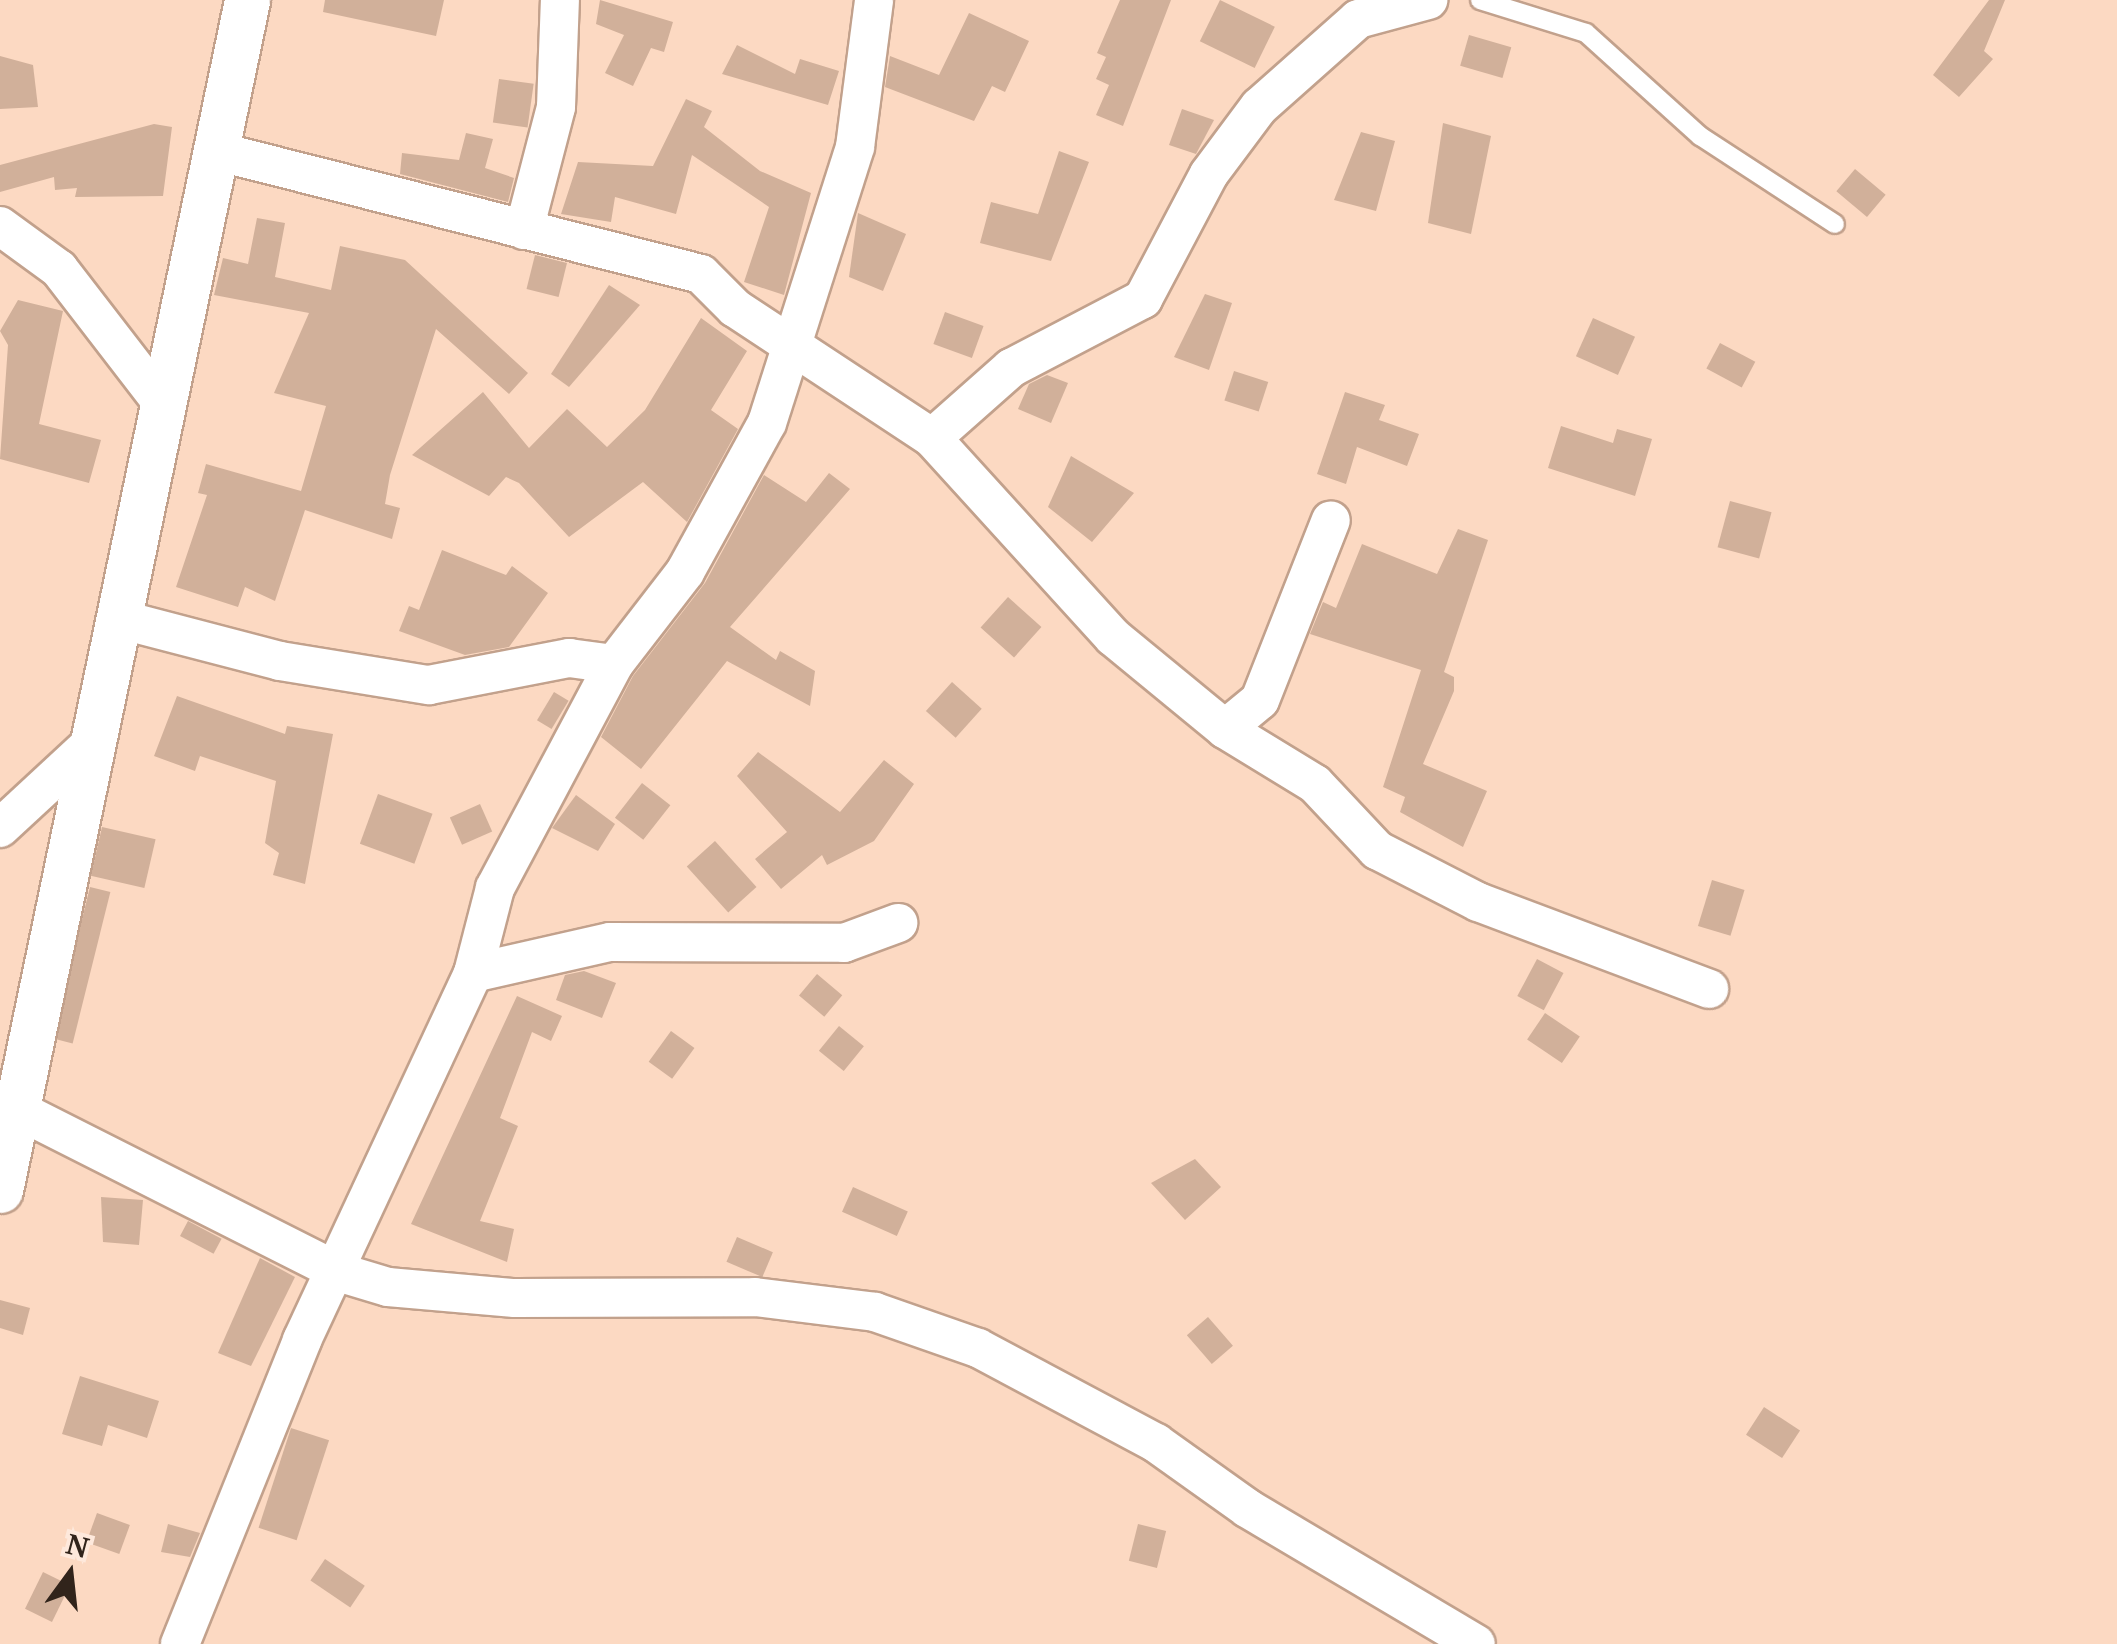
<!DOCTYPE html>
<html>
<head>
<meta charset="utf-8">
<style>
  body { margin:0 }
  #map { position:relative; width:2117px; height:1644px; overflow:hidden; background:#fcd9c2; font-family:"Noto Serif",serif }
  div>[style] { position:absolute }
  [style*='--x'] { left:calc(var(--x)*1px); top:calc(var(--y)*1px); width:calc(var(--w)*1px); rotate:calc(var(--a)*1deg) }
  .building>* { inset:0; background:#d1b09a; transform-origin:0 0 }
  .roads { filter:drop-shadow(2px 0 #c2a18c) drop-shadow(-2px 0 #c2a18c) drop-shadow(0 2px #c2a18c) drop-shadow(0 -2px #c2a18c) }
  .service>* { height:18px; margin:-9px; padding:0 9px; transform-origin:9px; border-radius:9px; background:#fff }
  .minor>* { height:38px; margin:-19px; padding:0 19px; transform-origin:19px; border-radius:19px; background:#fff }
  .tertiary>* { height:45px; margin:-22.5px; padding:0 22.5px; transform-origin:22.5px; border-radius:22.5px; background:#fff }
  span { translate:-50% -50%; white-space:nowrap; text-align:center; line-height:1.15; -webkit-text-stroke:8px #fee9dc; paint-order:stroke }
  .north { position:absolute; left:20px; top:1524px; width:100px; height:100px; -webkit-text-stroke:8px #fee9dc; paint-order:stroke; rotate:15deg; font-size:28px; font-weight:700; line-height:40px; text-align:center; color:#31241b }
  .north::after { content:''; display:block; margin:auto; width:35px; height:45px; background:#31241b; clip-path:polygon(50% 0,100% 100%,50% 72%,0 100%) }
</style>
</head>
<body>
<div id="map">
  <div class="building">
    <i style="clip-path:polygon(325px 0,444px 0,436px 36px,323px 12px)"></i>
    <i style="clip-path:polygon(600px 0,673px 22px,664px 52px,651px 48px,633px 86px,605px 73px,624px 35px,596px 24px)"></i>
    <i style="clip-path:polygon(1120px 0,1171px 0,1123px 126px,1096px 115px,1109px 85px,1096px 79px,1106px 57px,1097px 53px)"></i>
    <i style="left:1220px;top:0;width:61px;height:46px;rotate:26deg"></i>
    <i style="clip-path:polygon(1989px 0,2005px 0,1984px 51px,1993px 59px,1959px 97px,1933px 75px)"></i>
    <i style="clip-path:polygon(969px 13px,1029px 41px,1005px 92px,992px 86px,974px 121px,885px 87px,890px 56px,939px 75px)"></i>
    <i style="left:1469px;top:35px;width:44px;height:32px;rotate:16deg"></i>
    <i style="clip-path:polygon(737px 45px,795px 74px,800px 59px,839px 71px,828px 105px,722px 74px)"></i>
    <i style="clip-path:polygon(0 56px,33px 65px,38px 107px,0 109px)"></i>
    <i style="left:499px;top:79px;width:35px;height:44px;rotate:8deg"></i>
    <i style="clip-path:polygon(686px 99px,712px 111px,704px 127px,760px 171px,811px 193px,784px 295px,744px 282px,769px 207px,692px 155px,676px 214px,615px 197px,611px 222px,561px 214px,578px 162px,653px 166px)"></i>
    <i style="clip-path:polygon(1182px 109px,1214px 120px,1196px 154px,1169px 145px)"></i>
    <i style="clip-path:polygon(1443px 123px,1491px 136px,1471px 234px,1428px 223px)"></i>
    <i style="clip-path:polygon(154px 124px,172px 127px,163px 196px,75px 197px,77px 188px,55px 190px,54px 177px,0 192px,0 165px)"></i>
    <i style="clip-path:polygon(1361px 132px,1395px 141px,1376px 211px,1334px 200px)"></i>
    <i style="clip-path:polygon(466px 133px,493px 139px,485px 168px,514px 178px,508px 202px,400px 174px,402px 153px,459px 160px)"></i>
    <i style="clip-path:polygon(1059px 151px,1089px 162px,1051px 261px,980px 243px,991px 202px,1038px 214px)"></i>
    <i style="left:1855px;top:169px;width:40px;height:29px;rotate:40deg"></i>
    <i style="clip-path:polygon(858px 213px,906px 234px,883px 291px,849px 277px)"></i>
    <i style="clip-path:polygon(257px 218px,285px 223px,275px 277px,331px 290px,340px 246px,405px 260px,528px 373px,509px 394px,436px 329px,390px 475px,385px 504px,400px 508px,392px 539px,305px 510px,275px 601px,245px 587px,238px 607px,176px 587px,207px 495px,198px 493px,206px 464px,301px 491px,326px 406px,274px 393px,309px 313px,214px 295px,223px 258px,248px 264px)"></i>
    <i style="left:535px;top:255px;width:33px;height:35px;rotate:14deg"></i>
    <i style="clip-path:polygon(609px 285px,640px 305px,569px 387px,551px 374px)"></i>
    <i style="clip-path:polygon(1205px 294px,1232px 303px,1209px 370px,1174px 357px)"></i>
    <i style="clip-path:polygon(18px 300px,63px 311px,39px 424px,101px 440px,89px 483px,0 459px,8px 345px,0 331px)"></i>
    <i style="left:945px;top:312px;width:41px;height:34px;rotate:20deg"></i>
    <i style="clip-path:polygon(701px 318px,747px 351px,711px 410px,738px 429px,687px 522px,643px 482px,569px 537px,519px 483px,506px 477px,489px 496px,412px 455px,483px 392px,529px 448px,567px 409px,607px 447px,645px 410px)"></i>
    <i style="left:1593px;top:318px;width:46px;height:42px;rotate:24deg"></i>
    <i style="left:1720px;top:343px;width:40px;height:29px;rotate:28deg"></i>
    <i style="left:1234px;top:371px;width:36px;height:31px;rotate:18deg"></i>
    <i style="clip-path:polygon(1047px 375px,1068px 383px,1051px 423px,1018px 409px,1029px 384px)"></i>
    <i style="clip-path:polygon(1345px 392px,1385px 405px,1379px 420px,1419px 434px,1407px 466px,1357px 447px,1346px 484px,1317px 474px)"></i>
    <i style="clip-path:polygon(1561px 426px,1613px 443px,1617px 429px,1652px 439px,1635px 496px,1548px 468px)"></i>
    <i style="clip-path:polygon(1071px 456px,1134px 493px,1092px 542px,1048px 507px)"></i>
    <i style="clip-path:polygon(829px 473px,850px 489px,730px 627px,776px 660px,780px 651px,815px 671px,810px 706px,727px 661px,641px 769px,601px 737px,633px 676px,705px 583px,764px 475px,806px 502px)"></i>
    <i style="left:1730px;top:501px;width:43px;height:48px;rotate:15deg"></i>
    <i style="clip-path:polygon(1458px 529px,1488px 540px,1444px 672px,1454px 677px,1454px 691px,1423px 764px,1487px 791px,1463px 847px,1400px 812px,1405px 797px,1383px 787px,1421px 670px,1310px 634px,1323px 602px,1336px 608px,1362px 544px,1437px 574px)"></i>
    <i style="clip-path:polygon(442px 550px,506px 575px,512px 566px,548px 593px,509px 647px,465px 655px,399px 631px,409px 606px,419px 610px)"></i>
    <i style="left:1008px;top:597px;width:45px;height:41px;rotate:42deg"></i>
    <i style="left:952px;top:682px;width:40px;height:39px;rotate:42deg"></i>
    <i style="left:554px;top:692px;width:17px;height:33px;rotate:31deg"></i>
    <i style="clip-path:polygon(177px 696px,285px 734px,287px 726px,333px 734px,305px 884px,273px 875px,279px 853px,265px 843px,276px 781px,200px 756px,195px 771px,154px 756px)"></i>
    <i style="clip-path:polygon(758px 752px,840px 812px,884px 760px,914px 784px,874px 841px,827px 865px,822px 855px,781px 889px,755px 859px,787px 832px,737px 776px)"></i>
    <i style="left:642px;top:783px;width:36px;height:44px;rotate:38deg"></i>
    <i style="left:378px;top:794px;width:58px;height:53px;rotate:20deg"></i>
    <i style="clip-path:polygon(576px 795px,615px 824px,598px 851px,552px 828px)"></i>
    <i style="left:480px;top:804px;width:30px;height:33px;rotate:66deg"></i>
    <i style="left:102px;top:827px;width:55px;height:50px;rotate:13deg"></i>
    <i style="left:715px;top:841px;width:62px;height:38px;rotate:48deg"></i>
    <i style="left:1712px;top:880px;width:34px;height:48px;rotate:17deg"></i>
    <i style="left:90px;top:887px;width:21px;height:156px;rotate:14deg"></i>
    <i style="left:1537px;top:959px;width:30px;height:42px;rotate:28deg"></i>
    <i style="clip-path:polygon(584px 971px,616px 983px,602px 1018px,556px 1000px,565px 975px)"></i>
    <i style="left:817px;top:974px;width:33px;height:28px;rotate:40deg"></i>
    <i style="clip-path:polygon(517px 996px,562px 1016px,551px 1041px,532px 1032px,500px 1118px,518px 1126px,480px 1221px,514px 1229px,507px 1262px,411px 1224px)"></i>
    <i style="left:1545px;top:1013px;width:42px;height:32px;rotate:34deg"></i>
    <i style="left:839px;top:1026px;width:32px;height:32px;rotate:39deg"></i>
    <i style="left:671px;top:1031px;width:29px;height:38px;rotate:36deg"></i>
    <i style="clip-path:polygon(1195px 1159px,1221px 1187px,1185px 1220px,1151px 1183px)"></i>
    <i style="left:853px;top:1187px;width:60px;height:27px;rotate:24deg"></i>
    <i style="clip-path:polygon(101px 1197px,143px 1200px,139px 1245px,103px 1242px)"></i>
    <i style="left:188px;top:1221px;width:38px;height:17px;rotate:28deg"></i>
    <i style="left:737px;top:1237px;width:39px;height:27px;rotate:23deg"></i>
    <i style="clip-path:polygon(260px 1258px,295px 1277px,251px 1366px,218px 1353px)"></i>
    <i style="clip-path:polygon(0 1300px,30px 1308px,23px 1335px,0 1328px)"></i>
    <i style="left:1208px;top:1317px;width:38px;height:28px;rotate:49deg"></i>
    <i style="clip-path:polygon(80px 1376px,159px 1401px,147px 1438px,108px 1425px,102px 1446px,62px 1434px)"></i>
    <i style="left:1764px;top:1407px;width:43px;height:33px;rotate:33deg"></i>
    <i style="left:291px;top:1428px;width:40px;height:105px;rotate:18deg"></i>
    <i style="left:97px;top:1513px;width:35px;height:31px;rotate:20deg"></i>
    <i style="clip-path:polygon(168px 1524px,200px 1533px,190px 1557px,161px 1552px)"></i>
    <i style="left:1138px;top:1524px;width:29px;height:38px;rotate:14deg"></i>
    <i style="left:325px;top:1559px;width:48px;height:26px;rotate:34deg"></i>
    <i style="left:43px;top:1572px;width:30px;height:41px;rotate:26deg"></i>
  </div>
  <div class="roads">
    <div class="service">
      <i style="--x:1480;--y:0;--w:111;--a:17.3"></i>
      <i style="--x:1586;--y:33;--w:154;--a:42.1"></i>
      <i style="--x:1700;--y:136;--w:161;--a:33.1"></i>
    </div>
    <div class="minor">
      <i style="--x:216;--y:151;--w:500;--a:14.23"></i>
      <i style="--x:701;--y:274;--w:48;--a:45"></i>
      <i style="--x:735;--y:308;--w:236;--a:33.4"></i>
      <i style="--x:932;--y:438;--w:269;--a:47.7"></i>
      <i style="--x:1113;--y:637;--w:145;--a:39.4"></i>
      <i style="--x:1225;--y:729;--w:105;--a:31.4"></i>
      <i style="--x:1315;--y:784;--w:91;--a:46.8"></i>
      <i style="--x:1377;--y:850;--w:114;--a:27.2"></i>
      <i style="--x:1478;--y:902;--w:247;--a:20.6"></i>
      <i style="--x:0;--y:226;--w:73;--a:36.1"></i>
      <i style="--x:59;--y:269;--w:170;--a:52.4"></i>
      <i style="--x:524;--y:230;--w:127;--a:-75.4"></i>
      <i style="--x:556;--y:107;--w:107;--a:-87.9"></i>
      <i style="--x:932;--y:438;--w:106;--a:-41.5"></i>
      <i style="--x:1011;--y:368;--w:149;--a:-27.6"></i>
      <i style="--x:1143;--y:299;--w:141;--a:-62.2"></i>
      <i style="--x:1209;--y:174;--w:84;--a:-53.3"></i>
      <i style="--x:1259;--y:107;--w:132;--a:-41.6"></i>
      <i style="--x:1358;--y:19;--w:73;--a:-15.2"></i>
      <i style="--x:119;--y:619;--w:166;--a:14.6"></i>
      <i style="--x:280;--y:661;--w:151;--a:9.2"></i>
      <i style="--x:429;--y:685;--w:143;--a:-10.9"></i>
      <i style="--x:569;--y:658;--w:45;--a:7.6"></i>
      <i style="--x:1225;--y:729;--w:45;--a:-39.6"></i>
      <i style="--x:1260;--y:700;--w:193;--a:-68.5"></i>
      <i style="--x:0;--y:828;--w:129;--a:-42.8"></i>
      <i style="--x:473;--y:973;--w:140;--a:-12.8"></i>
      <i style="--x:610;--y:942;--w:234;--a:0.2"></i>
      <i style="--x:844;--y:943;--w:58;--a:-20.3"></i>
      <i style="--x:16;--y:1109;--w:361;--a:26.8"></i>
      <i style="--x:338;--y:1272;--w:52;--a:16.7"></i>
      <i style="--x:388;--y:1287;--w:127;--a:5"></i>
      <i style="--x:515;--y:1298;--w:240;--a:-0.2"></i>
      <i style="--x:755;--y:1297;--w:121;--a:7.1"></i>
      <i style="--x:875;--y:1312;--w:109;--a:19.3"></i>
      <i style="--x:978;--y:1348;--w:202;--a:28.1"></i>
      <i style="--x:1156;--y:1443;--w:112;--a:35.5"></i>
      <i style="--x:1247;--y:1508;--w:266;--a:30.7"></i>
      <i style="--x:180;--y:1644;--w:328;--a:-68.1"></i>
      <i style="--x:302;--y:1340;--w:405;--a:-65"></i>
      <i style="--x:473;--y:973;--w:88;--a:-75.5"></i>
      <i style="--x:495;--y:888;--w:254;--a:-62"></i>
      <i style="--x:614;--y:664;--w:116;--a:-52.3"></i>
      <i style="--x:685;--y:572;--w:170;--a:-61.2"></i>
      <i style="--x:767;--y:423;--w:290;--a:-72.3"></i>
      <i style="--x:855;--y:147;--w:148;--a:-82.6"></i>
    </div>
    <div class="tertiary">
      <i style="--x:0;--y:1190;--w:1215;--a:-78.27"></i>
    </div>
  </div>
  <div class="north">N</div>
</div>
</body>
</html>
